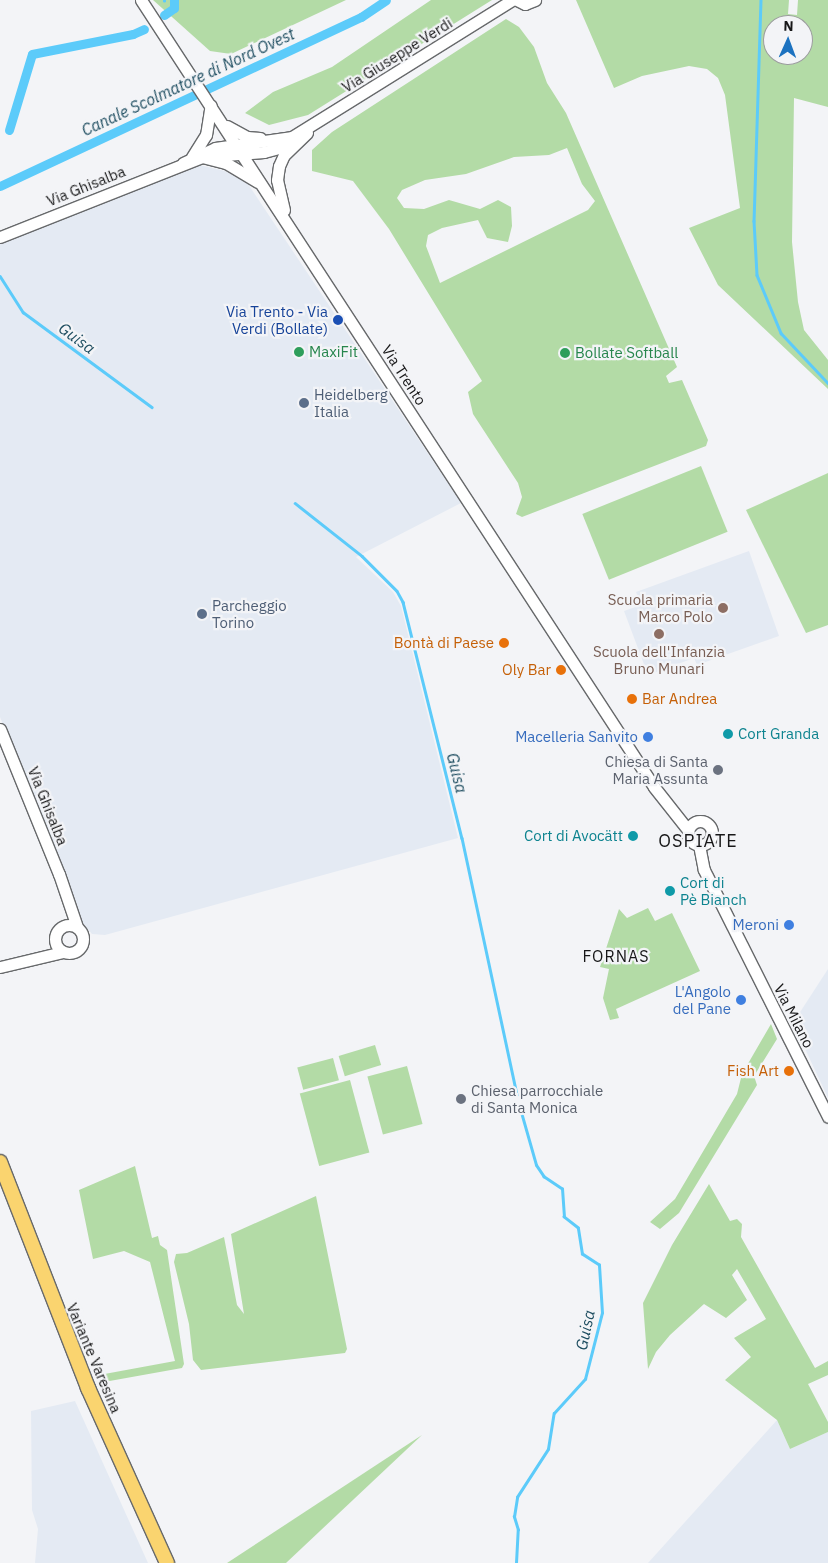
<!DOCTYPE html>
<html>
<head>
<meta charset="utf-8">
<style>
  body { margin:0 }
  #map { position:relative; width:828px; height:1563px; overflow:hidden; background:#f3f4f7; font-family:"IBM Plex Sans",sans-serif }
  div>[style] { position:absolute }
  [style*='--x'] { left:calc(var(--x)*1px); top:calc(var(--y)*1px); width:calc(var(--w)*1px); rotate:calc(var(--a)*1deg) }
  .built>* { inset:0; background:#e4eaf3 }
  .green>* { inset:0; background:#b3dba6; transform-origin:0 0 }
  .stream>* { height:2.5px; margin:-1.25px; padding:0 1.25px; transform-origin:1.25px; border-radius:1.25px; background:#5ccbfa }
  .canal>* { height:9px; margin:-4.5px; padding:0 4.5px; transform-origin:4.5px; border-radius:4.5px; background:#5ccbfa }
  .roads { filter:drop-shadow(1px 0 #67696b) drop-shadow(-1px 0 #67696b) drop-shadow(0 1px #67696b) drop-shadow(0 -1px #67696b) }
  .minor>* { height:11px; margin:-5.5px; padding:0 5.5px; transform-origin:5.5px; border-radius:5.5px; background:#fff }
  .minor>.ring { margin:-5.5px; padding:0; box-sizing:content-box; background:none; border:11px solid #fff; border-radius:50% }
  .major>* { height:14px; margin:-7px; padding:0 7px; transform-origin:7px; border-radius:7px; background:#fad46f }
  .dots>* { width:14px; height:14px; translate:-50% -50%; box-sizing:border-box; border:2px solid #f3f4f7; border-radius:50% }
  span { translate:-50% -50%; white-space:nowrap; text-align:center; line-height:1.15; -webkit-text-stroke:4.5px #f3f4f7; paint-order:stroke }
  .street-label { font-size:15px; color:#171718 }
  .transit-label { font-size:15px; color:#164399 }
  .right { translate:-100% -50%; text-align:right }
  .leisure-label { font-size:15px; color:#27864d }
  .left { translate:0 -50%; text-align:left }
  .service-label { font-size:15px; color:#4e5e75 }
  .education-label { font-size:15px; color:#785e54 }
  .food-label { font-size:15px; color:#c56008 }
  .culture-label { font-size:15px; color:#0d838f }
  .shop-label { font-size:15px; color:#366cbe }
  .worship-label { font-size:15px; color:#5b616d }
  .water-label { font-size:16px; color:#1e4d60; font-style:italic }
  .neighbourhood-label { font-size:16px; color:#171718; letter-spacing:1px }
  .quarter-label { font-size:18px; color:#171718; letter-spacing:1px }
  .north { position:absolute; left:763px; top:15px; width:50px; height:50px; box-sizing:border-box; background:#f3f4f7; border:1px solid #9b9c9e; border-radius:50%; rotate:2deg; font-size:14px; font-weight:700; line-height:20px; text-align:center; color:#171718 }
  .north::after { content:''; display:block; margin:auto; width:18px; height:22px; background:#1c72c0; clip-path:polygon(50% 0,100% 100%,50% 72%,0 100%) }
</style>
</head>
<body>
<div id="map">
  <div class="built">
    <i style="clip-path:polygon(199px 165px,225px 171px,248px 184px,461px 503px,356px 557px,393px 592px,401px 606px,458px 838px,105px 935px,92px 934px,82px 922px,0 717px,0 244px)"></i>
    <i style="clip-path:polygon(749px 551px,779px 636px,697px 665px,694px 658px,648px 675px,624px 611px,641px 605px,636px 592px)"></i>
    <i style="clip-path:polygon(828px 969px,828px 1098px,793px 1023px)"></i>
    <i style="clip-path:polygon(75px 1401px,148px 1563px,35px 1563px,38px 1529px,32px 1510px,31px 1411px)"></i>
    <i style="clip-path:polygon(777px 1420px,790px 1449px,828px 1432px,828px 1563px,648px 1563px)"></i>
  </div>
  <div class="green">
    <i style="clip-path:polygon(153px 0,346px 0,231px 54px,210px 51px)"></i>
    <i style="clip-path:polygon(431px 0,492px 0,308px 115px,269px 125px,245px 113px,273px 92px,332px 67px)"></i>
    <i style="clip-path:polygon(evenodd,576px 0,789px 0,788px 14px,797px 15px,798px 0,828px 0,828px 107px,794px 98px,792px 242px,798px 302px,804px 330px,828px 360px,828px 389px,718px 285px,689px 228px,740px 208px,725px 95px,718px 78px,707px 69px,689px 66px,642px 76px,614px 88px,576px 0,773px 25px,803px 25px,803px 55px,773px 55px,773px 25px)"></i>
    <i style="clip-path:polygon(evenodd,506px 19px,519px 27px,534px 47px,547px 83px,566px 113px,677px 367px,666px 376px,669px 383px,682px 380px,708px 440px,706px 446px,522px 517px,516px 514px,522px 497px,518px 483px,473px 414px,468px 392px,482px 381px,389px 229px,353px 181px,312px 171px,312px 150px,332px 132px,506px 19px,567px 148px,582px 184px,595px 201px,588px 210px,440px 283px,426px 246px,428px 235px,442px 228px,478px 220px,487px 238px,508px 242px,512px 226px,511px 207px,498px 200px,480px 209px,449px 200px,424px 209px,404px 208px,397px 198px,402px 190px,425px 180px,466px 174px,514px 157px,549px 155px,567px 148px)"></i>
    <i style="left:701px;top:466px;width:71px;height:128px;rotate:68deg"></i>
    <i style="clip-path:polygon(828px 473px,828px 625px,806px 633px,746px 510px)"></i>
    <i style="clip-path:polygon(648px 908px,655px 921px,672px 913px,700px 971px,616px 1009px,619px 1018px,610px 1020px,603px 998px,609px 969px,600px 967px,619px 909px,627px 918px)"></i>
    <i style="clip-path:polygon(771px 1024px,777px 1039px,754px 1076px,757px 1085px,679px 1213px,660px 1229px,650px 1222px,675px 1199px,737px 1094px,742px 1074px)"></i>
    <i style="left:375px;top:1045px;width:21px;height:38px;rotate:73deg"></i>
    <i style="left:333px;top:1058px;width:23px;height:37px;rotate:75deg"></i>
    <i style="left:407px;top:1066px;width:60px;height:41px;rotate:75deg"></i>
    <i style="left:350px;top:1080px;width:75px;height:52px;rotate:75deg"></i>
    <i style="clip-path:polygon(135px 1166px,152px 1238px,158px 1236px,160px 1245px,167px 1250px,184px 1364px,182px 1368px,104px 1382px,99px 1375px,175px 1361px,150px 1262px,124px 1251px,93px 1259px,79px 1190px)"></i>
    <i style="clip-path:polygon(709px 1184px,730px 1221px,737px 1219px,742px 1224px,741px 1237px,815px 1368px,828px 1361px,828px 1375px,808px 1384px,828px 1422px,828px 1432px,790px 1449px,777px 1420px,725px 1380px,751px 1357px,734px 1338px,766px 1319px,737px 1269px,732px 1275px,747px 1300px,726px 1318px,704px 1304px,670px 1335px,656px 1352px,648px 1369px,643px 1303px,672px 1245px)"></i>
    <i style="clip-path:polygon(316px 1196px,347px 1349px,345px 1353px,201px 1370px,193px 1360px,189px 1324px,174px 1262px,176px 1254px,187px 1253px,224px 1237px,237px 1305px,244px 1314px,231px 1234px)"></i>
    <i style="clip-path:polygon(422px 1435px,286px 1563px,227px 1563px)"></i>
  </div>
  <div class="stream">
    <i style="--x:761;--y:0;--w:221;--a:91.8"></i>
    <i style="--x:754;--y:221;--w:54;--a:86.8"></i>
    <i style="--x:757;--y:275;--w:63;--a:67.5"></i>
    <i style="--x:781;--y:333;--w:69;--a:46.8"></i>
    <i style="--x:164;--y:1;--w:1;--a:-90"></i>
    <i style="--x:0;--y:276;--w:43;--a:57.4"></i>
    <i style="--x:23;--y:312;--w:160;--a:36.4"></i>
    <i style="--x:295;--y:503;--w:85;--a:38.3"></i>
    <i style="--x:362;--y:556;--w:49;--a:45"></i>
    <i style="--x:397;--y:591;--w:13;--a:61"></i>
    <i style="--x:403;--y:602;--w:243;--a:76"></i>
    <i style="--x:462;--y:838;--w:263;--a:77.9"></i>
    <i style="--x:516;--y:1563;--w:33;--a:-87"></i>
    <i style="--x:518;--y:1530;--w:14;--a:-107"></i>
    <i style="--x:514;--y:1517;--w:20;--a:-81"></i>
    <i style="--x:517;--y:1497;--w:57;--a:-57.1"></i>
    <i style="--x:548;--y:1449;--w:36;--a:-81"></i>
    <i style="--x:554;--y:1413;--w:46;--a:-47.6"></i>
    <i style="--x:585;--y:1379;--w:68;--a:-75.6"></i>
    <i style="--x:602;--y:1313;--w:48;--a:-93.6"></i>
    <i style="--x:599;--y:1265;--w:20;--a:-147"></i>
    <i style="--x:582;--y:1254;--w:26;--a:-99"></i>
    <i style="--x:578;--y:1228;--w:18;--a:-142"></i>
    <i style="--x:564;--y:1217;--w:28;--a:-94"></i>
    <i style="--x:562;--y:1189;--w:22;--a:-146"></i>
    <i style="--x:544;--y:1177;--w:14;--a:-124"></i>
    <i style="--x:536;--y:1165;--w:58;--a:-105.9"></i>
  </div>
  <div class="canal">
    <i style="--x:164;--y:15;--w:12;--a:-35"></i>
    <i style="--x:174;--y:8;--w:8;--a:-90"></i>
    <i style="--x:9;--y:130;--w:79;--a:-73.2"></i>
    <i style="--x:32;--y:54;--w:103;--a:-11.2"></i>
    <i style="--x:133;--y:34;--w:12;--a:-24"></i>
    <i style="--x:0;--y:186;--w:399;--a:-25.1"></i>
    <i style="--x:361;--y:17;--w:30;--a:-34"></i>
  </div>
  <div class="roads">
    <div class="minor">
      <i style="--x:141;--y:0;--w:939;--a:56.9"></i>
      <i style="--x:654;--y:787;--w:55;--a:51.7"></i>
      <i style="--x:517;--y:0;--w:9;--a:27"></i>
      <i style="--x:525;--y:4;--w:11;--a:-22"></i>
      <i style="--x:227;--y:126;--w:23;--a:29"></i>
      <i style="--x:247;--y:137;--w:13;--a:4"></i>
      <i style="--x:213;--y:156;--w:51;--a:-4.5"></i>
      <i style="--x:264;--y:152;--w:23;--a:-15"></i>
      <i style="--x:192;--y:157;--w:26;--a:-58"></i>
      <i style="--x:206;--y:135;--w:30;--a:-81"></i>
      <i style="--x:183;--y:163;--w:35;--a:-25"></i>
      <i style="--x:215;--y:148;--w:78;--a:-8.1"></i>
      <i style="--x:292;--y:137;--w:259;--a:-31.9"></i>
      <i style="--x:284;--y:210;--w:31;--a:-103"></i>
      <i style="--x:277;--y:180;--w:14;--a:-82"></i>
      <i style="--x:279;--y:166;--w:12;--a:-66"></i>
      <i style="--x:284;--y:155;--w:32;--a:-44"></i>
      <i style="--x:0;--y:237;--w:217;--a:-21.6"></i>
      <i style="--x:202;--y:157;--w:25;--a:14"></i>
      <i style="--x:226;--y:163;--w:37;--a:31"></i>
      <i style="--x:0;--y:729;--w:157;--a:67.9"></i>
      <i style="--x:59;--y:874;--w:56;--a:71.2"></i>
      <i class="ring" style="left:688px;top:821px;width:13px;height:13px"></i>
      <i style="--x:699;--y:845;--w:25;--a:79"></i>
      <i style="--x:704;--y:870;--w:276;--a:63.3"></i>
      <i class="ring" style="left:55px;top:925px;width:17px;height:17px"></i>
      <i style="--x:0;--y:967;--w:65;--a:-13.4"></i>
    </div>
    <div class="major">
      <i style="--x:0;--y:1162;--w:243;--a:68.7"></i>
      <i style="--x:88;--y:1388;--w:192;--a:65.7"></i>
    </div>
  </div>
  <div class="dots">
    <i style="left:338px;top:320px;background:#1a4fb4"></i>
    <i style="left:299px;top:352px;background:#2e9e5b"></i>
    <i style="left:565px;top:353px;background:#2e9e5b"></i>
    <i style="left:304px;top:403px;background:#5c6f8a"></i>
    <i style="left:723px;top:608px;background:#8d6e63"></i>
    <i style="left:202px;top:614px;background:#5c6f8a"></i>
    <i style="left:659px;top:634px;background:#8d6e63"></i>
    <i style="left:504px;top:643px;background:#e8710a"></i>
    <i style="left:561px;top:670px;background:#e8710a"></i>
    <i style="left:632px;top:699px;background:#e8710a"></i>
    <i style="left:728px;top:734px;background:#0f9aa8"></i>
    <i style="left:648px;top:737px;background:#3f7fe0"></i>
    <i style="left:718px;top:770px;background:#6b7280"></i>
    <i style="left:633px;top:836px;background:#0f9aa8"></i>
    <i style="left:670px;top:891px;background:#0f9aa8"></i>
    <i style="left:789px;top:925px;background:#3f7fe0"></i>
    <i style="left:741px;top:1000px;background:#3f7fe0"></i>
    <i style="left:789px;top:1071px;background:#e8710a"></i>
    <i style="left:461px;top:1099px;background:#6b7280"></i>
  </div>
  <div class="street-label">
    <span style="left:397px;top:55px;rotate:-32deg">Via Giuseppe Verdi</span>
    <span style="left:86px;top:186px;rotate:-22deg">Via Ghisalba</span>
    <span style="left:404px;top:375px;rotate:57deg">Via Trento</span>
    <span style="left:48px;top:806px;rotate:68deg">Via Ghisalba</span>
    <span style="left:794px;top:1016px;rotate:63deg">Via Milano</span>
    <span style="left:94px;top:1358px;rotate:67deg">Variante Varesina</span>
  </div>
  <div class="transit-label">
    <span class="right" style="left:328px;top:320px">Via Trento - Via<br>Verdi (Bollate)</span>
  </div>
  <div class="leisure-label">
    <span class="left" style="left:309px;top:352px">MaxiFit</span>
    <span class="left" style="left:575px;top:353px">Bollate Softball</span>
  </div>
  <div class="service-label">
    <span class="left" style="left:314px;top:403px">Heidelberg<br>Italia</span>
    <span class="left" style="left:212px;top:614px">Parcheggio<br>Torino</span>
  </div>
  <div class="education-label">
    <span class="right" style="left:713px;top:608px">Scuola primaria<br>Marco Polo</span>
    <span style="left:659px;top:660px">Scuola dell'Infanzia<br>Bruno Munari</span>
  </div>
  <div class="food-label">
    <span class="right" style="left:494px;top:643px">Bontà di Paese</span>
    <span class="right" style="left:551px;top:670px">Oly Bar</span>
    <span class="left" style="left:642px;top:699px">Bar Andrea</span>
    <span class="right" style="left:779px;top:1071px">Fish Art</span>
  </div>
  <div class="culture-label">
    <span class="left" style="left:738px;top:734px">Cort Granda</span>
    <span class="right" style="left:623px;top:836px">Cort di Avocätt</span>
    <span class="left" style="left:680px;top:891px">Cort di<br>Pè Bianch</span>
  </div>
  <div class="shop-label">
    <span class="right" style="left:638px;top:737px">Macelleria Sanvito</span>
    <span class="right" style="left:779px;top:925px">Meroni</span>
    <span class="right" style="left:731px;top:1000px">L'Angolo<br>del Pane</span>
  </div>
  <div class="worship-label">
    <span class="right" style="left:708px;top:770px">Chiesa di Santa<br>Maria Assunta</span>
    <span class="left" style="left:471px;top:1099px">Chiesa parrocchiale<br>di Santa Monica</span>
  </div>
  <div class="water-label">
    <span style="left:188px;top:82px;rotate:-25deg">Canale Scolmatore di Nord Ovest</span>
    <span style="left:77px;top:338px;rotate:36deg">Guisa</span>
    <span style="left:457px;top:773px;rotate:76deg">Guisa</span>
    <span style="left:585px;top:1330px;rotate:-78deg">Guisa</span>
  </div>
  <div class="neighbourhood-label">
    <span style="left:616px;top:956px">FORNAS</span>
  </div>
  <div class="quarter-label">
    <span style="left:698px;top:841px">OSPIATE</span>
  </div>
  <div class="north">N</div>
</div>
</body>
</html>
